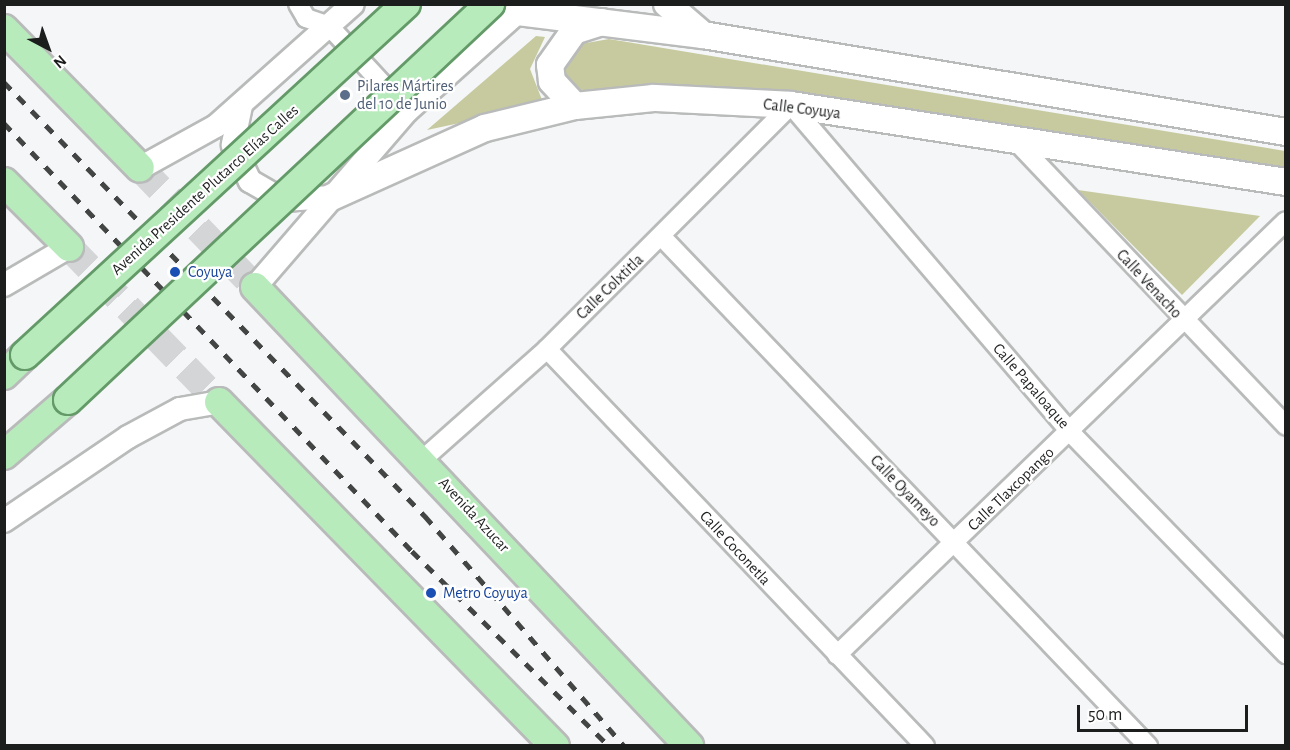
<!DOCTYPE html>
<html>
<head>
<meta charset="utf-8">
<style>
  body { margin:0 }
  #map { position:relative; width:1290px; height:750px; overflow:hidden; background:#f5f6f7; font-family:"Alegreya Sans",sans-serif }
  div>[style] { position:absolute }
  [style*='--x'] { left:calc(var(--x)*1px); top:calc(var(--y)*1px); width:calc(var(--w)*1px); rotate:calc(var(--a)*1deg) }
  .green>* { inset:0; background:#c7ca9f }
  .primary-tunnel>* { height:28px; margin-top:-14px; transform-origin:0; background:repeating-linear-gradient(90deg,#d4d5d6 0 28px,transparent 0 42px) }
  .roads { filter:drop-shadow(2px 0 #b9baba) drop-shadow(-2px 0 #b9baba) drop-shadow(0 2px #b9baba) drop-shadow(0 -2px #b9baba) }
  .minor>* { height:18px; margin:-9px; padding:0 9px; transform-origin:9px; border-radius:9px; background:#fff }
  .tertiary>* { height:22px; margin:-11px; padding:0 11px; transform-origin:11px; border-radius:11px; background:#fff }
  .secondary>* { height:26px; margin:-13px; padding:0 13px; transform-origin:13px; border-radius:13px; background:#fff }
  .primary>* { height:28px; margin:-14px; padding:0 14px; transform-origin:14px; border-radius:14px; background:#b8ebbc }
  .rail>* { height:4.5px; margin-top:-2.25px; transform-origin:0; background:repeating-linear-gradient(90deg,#434444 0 10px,transparent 0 20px) }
  .bridges { filter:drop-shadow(2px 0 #639a68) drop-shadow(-2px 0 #639a68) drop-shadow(0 2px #639a68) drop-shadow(0 -2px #639a68) }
  .primary-bridge>* { height:28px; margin:-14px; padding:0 14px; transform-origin:14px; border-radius:14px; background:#b8ebbc }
  .dots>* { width:16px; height:16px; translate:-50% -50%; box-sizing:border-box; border:3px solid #fff; border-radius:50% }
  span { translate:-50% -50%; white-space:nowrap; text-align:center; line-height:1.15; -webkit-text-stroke:4.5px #fff; paint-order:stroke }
  .service-label { font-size:16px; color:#4e5e75 }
  .left { translate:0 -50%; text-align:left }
  .street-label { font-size:16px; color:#1c1d1d }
  .transit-label { font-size:16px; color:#164399 }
  .frame { position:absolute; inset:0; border:6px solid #1c1d1d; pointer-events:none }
  .north { position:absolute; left:18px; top:18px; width:60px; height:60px; -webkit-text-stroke:4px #fff; paint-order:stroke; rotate:139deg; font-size:16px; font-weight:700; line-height:24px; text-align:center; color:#1c1d1d }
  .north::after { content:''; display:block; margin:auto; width:21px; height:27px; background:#1c1d1d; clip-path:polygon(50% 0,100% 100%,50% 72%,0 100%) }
  .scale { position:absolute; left:1077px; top:705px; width:171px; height:27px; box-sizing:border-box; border:3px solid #1c1d1d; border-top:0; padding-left:8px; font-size:18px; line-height:21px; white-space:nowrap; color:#1c1d1d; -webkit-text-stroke:4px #fff; paint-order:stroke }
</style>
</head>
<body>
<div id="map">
  <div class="green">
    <i style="clip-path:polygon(536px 36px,545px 37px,530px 69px,544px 105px,427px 130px)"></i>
    <i style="clip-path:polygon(609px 39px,1285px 151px,1285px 178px,573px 89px,559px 65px,575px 45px)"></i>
    <i style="clip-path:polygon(1078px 190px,1260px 216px,1182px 295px)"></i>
  </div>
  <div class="primary-tunnel">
    <i style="--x:140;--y:168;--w:165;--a:46"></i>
    <i style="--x:69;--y:247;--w:216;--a:45.9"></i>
  </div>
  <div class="roads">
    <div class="minor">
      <i style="--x:298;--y:4;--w:16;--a:60"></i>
      <i style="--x:306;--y:18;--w:24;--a:19"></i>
      <i style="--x:329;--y:26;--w:105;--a:47.3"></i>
      <i style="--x:1015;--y:140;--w:394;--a:46.5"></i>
      <i style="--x:662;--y:237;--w:704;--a:46.32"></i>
      <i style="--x:547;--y:349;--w:548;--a:46.4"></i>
      <i style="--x:422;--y:460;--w:167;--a:-41.6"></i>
      <i style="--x:547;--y:349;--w:345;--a:-45"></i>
      <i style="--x:791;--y:105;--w:430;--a:49.5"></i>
      <i style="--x:1070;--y:432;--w:310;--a:45.8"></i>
      <i style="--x:837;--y:655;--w:624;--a:-44.03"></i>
    </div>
    <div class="tertiary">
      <i style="--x:241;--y:106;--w:40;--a:102"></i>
      <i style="--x:233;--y:145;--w:40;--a:65"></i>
      <i style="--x:250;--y:181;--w:38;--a:30"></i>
      <i style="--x:283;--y:200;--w:49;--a:-3.5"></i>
      <i style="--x:140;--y:168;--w:87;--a:-28.9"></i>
      <i style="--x:216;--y:126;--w:183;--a:-41.7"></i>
      <i style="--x:4;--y:285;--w:75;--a:-30.3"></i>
      <i style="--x:255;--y:287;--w:233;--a:-49.2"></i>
      <i style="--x:407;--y:111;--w:161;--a:-41.7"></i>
      <i style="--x:4;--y:521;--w:150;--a:-34.1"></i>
      <i style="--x:128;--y:437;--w:59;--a:-28.3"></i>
      <i style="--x:180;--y:409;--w:40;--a:-10"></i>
    </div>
    <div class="secondary">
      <i style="--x:667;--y:4;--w:48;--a:40.7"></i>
      <i style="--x:518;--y:12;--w:186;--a:7.1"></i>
      <i style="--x:703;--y:35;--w:591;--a:9.45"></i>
      <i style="--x:575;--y:106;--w:34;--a:-133"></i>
      <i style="--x:552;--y:81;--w:16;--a:-97"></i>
      <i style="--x:550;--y:65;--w:42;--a:-54.8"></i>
      <i style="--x:574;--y:31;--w:29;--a:-18"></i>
      <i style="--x:332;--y:197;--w:168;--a:-24.3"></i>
      <i style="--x:485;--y:128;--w:93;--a:-13.7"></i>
      <i style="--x:575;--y:106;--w:79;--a:-5.8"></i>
      <i style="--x:654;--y:98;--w:137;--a:2.9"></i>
      <i style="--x:791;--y:105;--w:501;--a:8.84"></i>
    </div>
    <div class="primary">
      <i style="--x:4;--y:29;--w:194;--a:45.6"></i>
      <i style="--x:4;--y:182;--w:92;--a:45"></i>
      <i style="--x:255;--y:287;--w:632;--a:46.6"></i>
      <i style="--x:4;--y:375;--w:29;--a:-44"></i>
      <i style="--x:219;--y:402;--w:481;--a:45.7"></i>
      <i style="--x:4;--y:455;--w:84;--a:-40.7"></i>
    </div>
  </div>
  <div class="rail">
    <i style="--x:4;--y:82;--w:605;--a:45.87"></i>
    <i style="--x:425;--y:516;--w:304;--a:49.1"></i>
    <i style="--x:4;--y:123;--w:591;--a:46.37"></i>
    <i style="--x:412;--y:551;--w:277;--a:44.7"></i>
  </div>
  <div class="bridges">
    <div class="primary-bridge">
      <i style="--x:25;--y:355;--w:518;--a:-42.65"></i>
      <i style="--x:68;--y:400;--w:579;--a:-43.18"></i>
    </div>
  </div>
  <div class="dots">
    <i style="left:345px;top:95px;background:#5c6f8a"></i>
    <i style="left:175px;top:272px;background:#1a4fb4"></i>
    <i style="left:431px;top:593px;background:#1a4fb4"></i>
  </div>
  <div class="service-label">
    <span class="left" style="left:357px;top:95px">Pilares Mártires<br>del 10 de Junio</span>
  </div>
  <div class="street-label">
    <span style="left:802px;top:109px;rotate:7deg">Calle Coyuya</span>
    <span style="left:205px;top:190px;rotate:-42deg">Avenida Presidente Plutarco Elías Calles</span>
    <span style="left:1149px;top:284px;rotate:47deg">Calle Venacho</span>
    <span style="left:610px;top:287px;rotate:-44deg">Calle Colxtitla</span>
    <span style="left:1031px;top:386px;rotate:49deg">Calle Papaloaque</span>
    <span style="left:1011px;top:489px;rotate:-44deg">Calle Tlaxcopango</span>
    <span style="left:905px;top:491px;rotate:46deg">Calle Oyameyo</span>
    <span style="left:474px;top:515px;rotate:47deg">Avenida Azucar</span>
    <span style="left:735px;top:548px;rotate:47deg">Calle Coconetla</span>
  </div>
  <div class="transit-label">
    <span class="left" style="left:188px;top:272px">Coyuya</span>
    <span class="left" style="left:443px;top:593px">Metro Coyuya</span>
  </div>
  <div class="frame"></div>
  <div class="north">N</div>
  <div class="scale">50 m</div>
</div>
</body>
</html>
